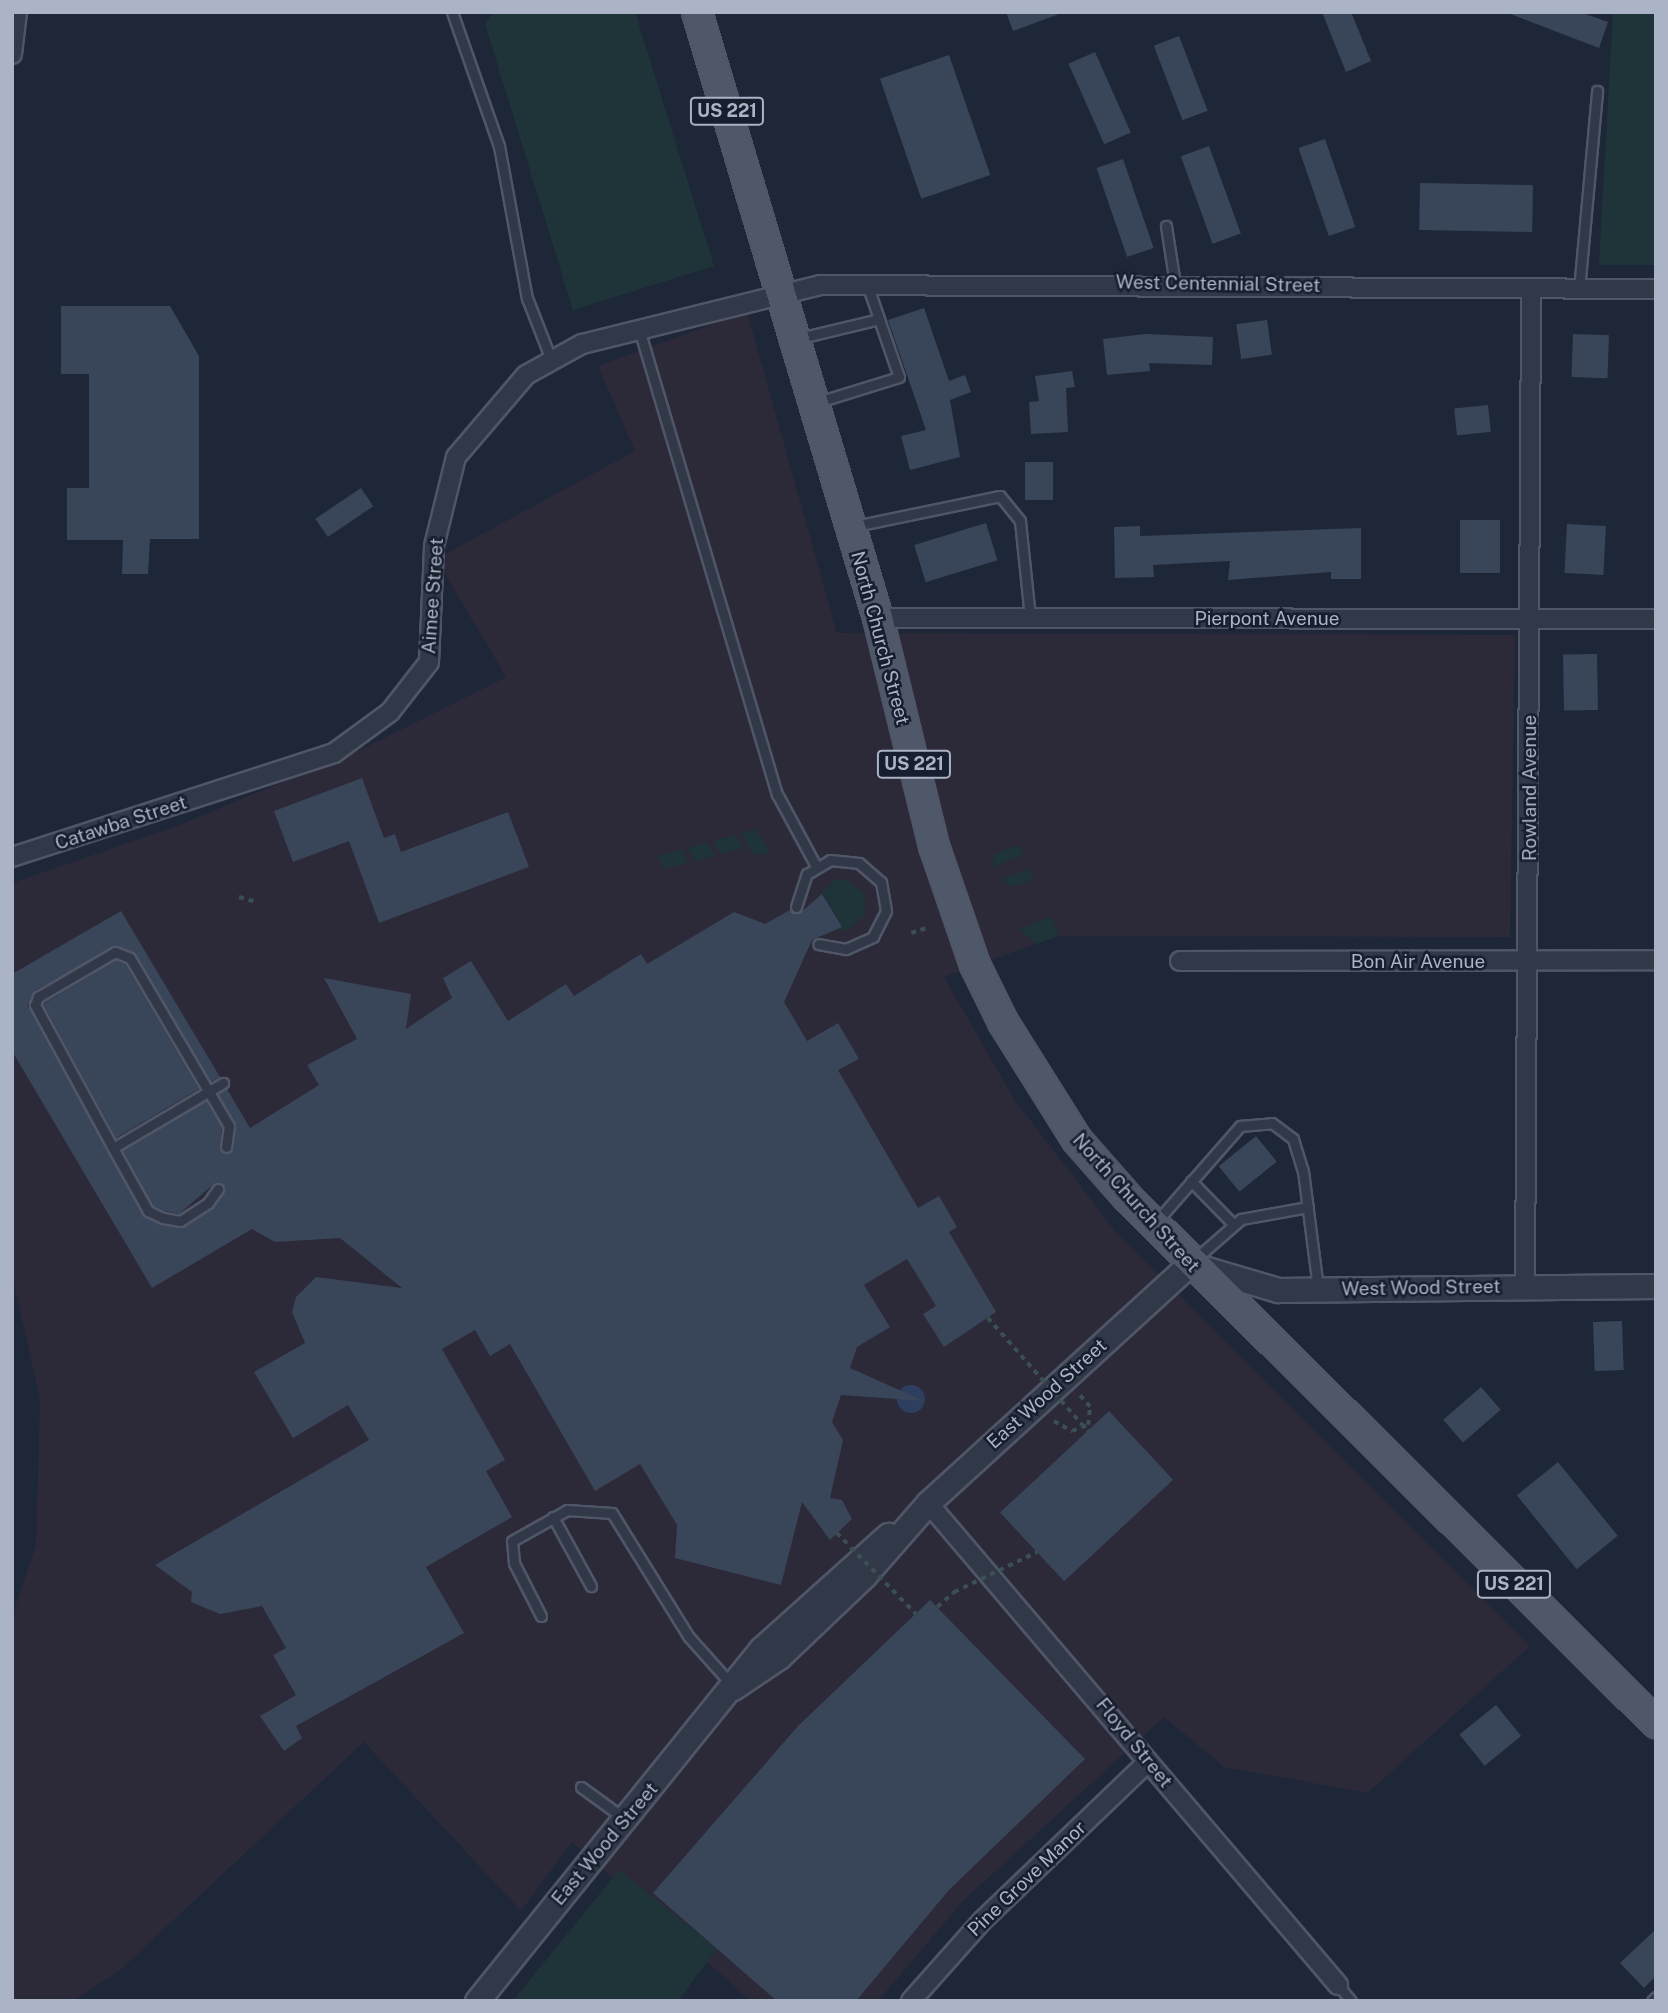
<!DOCTYPE html>
<html>
<head>
<meta charset="utf-8">
<style>
  body { margin:0 }
  #map { position:relative; width:1668px; height:2013px; overflow:hidden; background:#1d2738; font-family:"Public Sans",sans-serif }
  div>[style] { position:absolute }
  [style*='--x'] { left:calc(var(--x)*1px); top:calc(var(--y)*1px); width:calc(var(--w)*1px); rotate:calc(var(--a)*1deg) }
  .medical>* { inset:0; background:#2c2939 }
  .green>* { inset:0; background:#1f3439 }
  .water>* { inset:0; background:#2d3e5f }
  .round { border-radius:50% }
  .building>* { inset:0; background:#394559; transform-origin:0 0 }
  .path>* { height:3.5px; margin-top:-1.75px; transform-origin:0; background:repeating-linear-gradient(90deg,#3a5054 0 5px,transparent 0 10px) }
  .roads { filter:drop-shadow(2px 0 #4f5667) drop-shadow(-2px 0 #4f5667) drop-shadow(0 2px #4f5667) drop-shadow(0 -2px #4f5667) }
  .service>* { height:9px; margin:-4.5px; padding:0 4.5px; transform-origin:4.5px; border-radius:4.5px; background:#313948 }
  .minor>* { height:18px; margin:-9px; padding:0 9px; transform-origin:9px; border-radius:9px; background:#313948 }
  .tertiary>* { height:23px; margin:-11.5px; padding:0 11.5px; transform-origin:11.5px; border-radius:11.5px; background:#313948 }
  .primary>* { height:28px; margin:-14px; padding:0 14px; transform-origin:14px; border-radius:14px; background:#4f5869 }
  .path-bridge>* { height:3.5px; margin-top:-1.75px; transform-origin:0; background:repeating-linear-gradient(90deg,#3a5054 0 5px,transparent 0 10px) }
  span { translate:-50% -50%; white-space:nowrap; text-align:center; line-height:1.15; -webkit-text-stroke:5px #171e2d; paint-order:stroke }
  .shield-label span { padding:2px 5px; background:#171e2d; border:2px solid; border-radius:5px; -webkit-text-stroke-width:0 }
  .shield-label { font-size:18px; color:#abb3c6; font-weight:700 }
  .street-label { font-size:19px; color:#abb3c6 }
  .frame { position:absolute; inset:0; border:14px solid #abb3c6; pointer-events:none }
</style>
</head>
<body>
<div id="map">
  <div class="medical">
    <i style="clip-path:polygon(747px 312px,837px 633px,1515px 635px,1510px 937px,1059px 936px,944px 977px,1014px 1099px,1115px 1231px,1530px 1646px,1368px 1793px,1224px 1767px,1164px 1717px,963px 1901px,878px 2001px,751px 2001px,572px 1842px,521px 1911px,364px 1742px,118px 1972px,73px 2001px,12px 2001px,12px 1616px,36px 1545px,40px 1399px,12px 1275px,12px 883px,177px 826px,364px 748px,506px 677px,436px 559px,635px 451px,598px 366px)"></i>
  </div>
  <div class="green">
    <i style="clip-path:polygon(493px 12px,635px 12px,714px 266px,573px 310px,485px 24px)"></i>
    <i style="clip-path:polygon(1613px 12px,1656px 12px,1656px 265px,1599px 265px)"></i>
    <i style="clip-path:polygon(756px 829px,770px 852px,755px 856px,741px 833px)"></i>
    <i style="clip-path:polygon(735px 835px,744px 848px,721px 854px,713px 841px)"></i>
    <i style="clip-path:polygon(707px 842px,716px 856px,694px 861px,688px 848px)"></i>
    <i style="clip-path:polygon(1020px 845px,1024px 855px,992px 867px,994px 854px)"></i>
    <i style="clip-path:polygon(682px 849px,688px 863px,664px 869px,657px 856px)"></i>
    <i style="clip-path:polygon(1030px 869px,1034px 879px,1013px 887px,1000px 880px)"></i>
    <i style="clip-path:polygon(835px 880px,848px 880px,865px 894px,865px 915px,846px 931px,837px 930px,842px 926px,823px 894px,816px 897px)"></i>
    <i style="clip-path:polygon(1050px 916px,1059px 936px,1035px 944px,1019px 929px)"></i>
    <i style="clip-path:polygon(619px 1870px,717px 1948px,678px 2001px,513px 2001px)"></i>
  </div>
  <div class="water">
    <i class="round" style="left:897px;top:1385px;width:28px;height:28px"></i>
  </div>
  <div class="building">
    <i style="clip-path:polygon(1006px 12px,1058px 12px,1059px 14px,1013px 31px)"></i>
    <i style="clip-path:polygon(1322px 12px,1351px 12px,1371px 61px,1346px 72px)"></i>
    <i style="clip-path:polygon(1505px 12px,1580px 12px,1608px 22px,1599px 48px)"></i>
    <i style="left:1179px;top:36px;width:80px;height:27px;rotate:69deg"></i>
    <i style="left:1095px;top:52px;width:88px;height:29px;rotate:66deg"></i>
    <i style="left:949px;top:55px;width:127px;height:73px;rotate:71deg"></i>
    <i style="left:1325px;top:139px;width:93px;height:28px;rotate:71deg"></i>
    <i style="left:1209px;top:146px;width:93px;height:30px;rotate:70deg"></i>
    <i style="left:1123px;top:159px;width:94px;height:28px;rotate:71deg"></i>
    <i style="left:1533px;top:185px;width:47px;height:113px;rotate:91deg"></i>
    <i style="clip-path:polygon(61px 306px,170px 306px,199px 356px,199px 539px,150px 539px,148px 574px,122px 574px,123px 540px,67px 540px,67px 488px,89px 488px,89px 374px,61px 374px)"></i>
    <i style="clip-path:polygon(924px 308px,949px 381px,965px 375px,971px 392px,950px 400px,960px 457px,910px 470px,901px 436px,926px 430px,888px 320px)"></i>
    <i style="left:1267px;top:320px;width:35px;height:31px;rotate:82deg"></i>
    <i style="clip-path:polygon(1145px 334px,1213px 337px,1212px 365px,1149px 363px,1150px 371px,1107px 375px,1103px 339px)"></i>
    <i style="left:1573px;top:334px;width:36px;height:43px;rotate:2deg"></i>
    <i style="clip-path:polygon(1072px 371px,1075px 387px,1066px 388px,1068px 432px,1031px 434px,1029px 402px,1039px 401px,1035px 376px)"></i>
    <i style="left:1488px;top:405px;width:27px;height:34px;rotate:84deg"></i>
    <i style="left:1025px;top:462px;width:28px;height:38px"></i>
    <i style="left:361px;top:488px;width:22px;height:55px;rotate:56deg"></i>
    <i style="left:1460px;top:520px;width:40px;height:53px"></i>
    <i style="left:986px;top:523px;width:39px;height:75px;rotate:73deg"></i>
    <i style="left:1567px;top:524px;width:39px;height:49px;rotate:3deg"></i>
    <i style="clip-path:polygon(1140px 526px,1140px 536px,1361px 528px,1361px 579px,1331px 579px,1331px 572px,1228px 580px,1230px 561px,1153px 565px,1154px 577px,1115px 578px,1114px 527px)"></i>
    <i style="left:1597px;top:654px;width:56px;height:34px;rotate:89deg"></i>
    <i style="clip-path:polygon(362px 778px,384px 838px,395px 834px,401px 852px,508px 812px,529px 867px,379px 923px,349px 841px,293px 862px,274px 811px)"></i>
    <i style="clip-path:polygon(822px 894px,842px 927px,812px 940px,784px 1002px,807px 1041px,838px 1023px,859px 1059px,838px 1070px,918px 1208px,939px 1196px,957px 1227px,949px 1232px,996px 1312px,944px 1347px,923px 1314px,936px 1306px,907px 1259px,864px 1285px,890px 1327px,857px 1347px,850px 1368px,924px 1401px,841px 1395px,832px 1422px,843px 1440px,830px 1498px,842px 1500px,852px 1519px,830px 1540px,802px 1502px,781px 1585px,675px 1558px,677px 1525px,640px 1464px,595px 1491px,510px 1344px,490px 1356px,475px 1330px,442px 1349px,505px 1460px,486px 1471px,512px 1517px,426px 1567px,464px 1633px,296px 1726px,302px 1738px,284px 1751px,260px 1716px,296px 1695px,273px 1655px,286px 1648px,262px 1606px,220px 1614px,191px 1602px,192px 1592px,155px 1565px,369px 1440px,348px 1405px,293px 1438px,254px 1372px,305px 1343px,292px 1312px,296px 1297px,316px 1277px,402px 1288px,340px 1238px,275px 1242px,252px 1229px,152px 1288px,12px 1051px,12px 974px,121px 911px,220px 1077px,211px 1082px,136px 954px,118px 946px,34px 991px,28px 1006px,142px 1214px,180px 1228px,213px 1207px,224px 1186px,215px 1183px,179px 1214px,165px 1211px,153px 1206px,122px 1151px,206px 1101px,222px 1127px,220px 1150px,228px 1154px,236px 1126px,218px 1094px,227px 1089px,250px 1128px,319px 1085px,307px 1065px,357px 1039px,324px 978px,411px 994px,406px 1029px,452px 998px,443px 978px,471px 961px,508px 1021px,566px 984px,574px 996px,641px 954px,647px 964px,734px 912px,765px 924px,790px 910px,800px 913px)"></i>
    <i style="clip-path:polygon(116px 960px,125px 964px,199px 1089px,116px 1138px,43px 1004px)"></i>
    <i style="left:1256px;top:1136px;width:33px;height:48px;rotate:51deg"></i>
    <i style="left:1622px;top:1321px;width:49px;height:29px;rotate:88deg"></i>
    <i style="left:1481px;top:1387px;width:30px;height:50px;rotate:49deg"></i>
    <i style="left:1109px;top:1411px;width:94px;height:149px;rotate:47deg"></i>
    <i style="left:1558px;top:1462px;width:95px;height:53px;rotate:51deg"></i>
    <i style="clip-path:polygon(930px 1600px,1085px 1759px,949px 1890px,856px 2001px,777px 2001px,653px 1893px,798px 1726px)"></i>
    <i style="left:1496px;top:1705px;width:40px;height:47px;rotate:51deg"></i>
    <i style="clip-path:polygon(1656px 1929px,1656px 1976px,1644px 1988px,1620px 1963px)"></i>
  </div>
  <div class="path">
    <i style="--x:239;--y:897;--w:19;--a:16"></i>
    <i style="--x:911;--y:933;--w:19;--a:-18"></i>
    <i style="--x:1054;--y:1421;--w:21;--a:29"></i>
    <i style="--x:1072;--y:1431;--w:17;--a:-21"></i>
    <i style="--x:1088;--y:1425;--w:18;--a:-84"></i>
    <i style="--x:1090;--y:1407;--w:15;--a:-132"></i>
  </div>
  <div class="roads">
    <div class="service">
      <i style="--x:452;--y:12;--w:142;--a:70.7"></i>
      <i style="--x:499;--y:146;--w:155;--a:79.6"></i>
      <i style="--x:527;--y:298;--w:63;--a:68.7"></i>
      <i style="--x:1166;--y:226;--w:59;--a:81.2"></i>
      <i style="--x:867;--y:284;--w:37;--a:71"></i>
      <i style="--x:1579;--y:290;--w:200;--a:-84.8"></i>
      <i style="--x:639;--y:329;--w:485;--a:73.5"></i>
      <i style="--x:777;--y:794;--w:82;--a:61.6"></i>
      <i style="--x:800;--y:338;--w:81;--a:-13.5"></i>
      <i style="--x:879;--y:319;--w:61;--a:71"></i>
      <i style="--x:899;--y:377;--w:85;--a:162.8"></i>
      <i style="--x:855;--y:526;--w:148;--a:-11.7"></i>
      <i style="--x:1000;--y:496;--w:32;--a:51"></i>
      <i style="--x:1020;--y:521;--w:98;--a:84.1"></i>
      <i style="--x:796;--y:907;--w:35;--a:-72"></i>
      <i style="--x:807;--y:874;--w:27;--a:-31"></i>
      <i style="--x:830;--y:860;--w:29;--a:6"></i>
      <i style="--x:859;--y:863;--w:29;--a:41"></i>
      <i style="--x:881;--y:882;--w:29;--a:80"></i>
      <i style="--x:886;--y:911;--w:29;--a:117"></i>
      <i style="--x:873;--y:937;--w:30;--a:156"></i>
      <i style="--x:846;--y:949;--w:28;--a:-170"></i>
      <i style="--x:113;--y:1148;--w:163;--a:-118.6"></i>
      <i style="--x:35;--y:1005;--w:9;--a:-69"></i>
      <i style="--x:38;--y:997;--w:89;--a:-30.3"></i>
      <i style="--x:115;--y:952;--w:16;--a:22"></i>
      <i style="--x:130;--y:958;--w:195;--a:59.5"></i>
      <i style="--x:229;--y:1126;--w:21;--a:98"></i>
      <i style="--x:1191;--y:1181;--w:60;--a:45.7"></i>
      <i style="--x:218;--y:1189;--w:17;--a:126"></i>
      <i style="--x:208;--y:1203;--w:33;--a:147"></i>
      <i style="--x:180;--y:1221;--w:17;--a:-170"></i>
      <i style="--x:163;--y:1218;--w:17;--a:-155"></i>
      <i style="--x:148;--y:1211;--w:72;--a:-119.1"></i>
      <i style="--x:113;--y:1148;--w:128;--a:-30.6"></i>
      <i style="--x:1156;--y:1222;--w:128;--a:-48.8"></i>
      <i style="--x:1240;--y:1126;--w:32;--a:-5"></i>
      <i style="--x:1272;--y:1123;--w:26;--a:37"></i>
      <i style="--x:1293;--y:1139;--w:34;--a:73"></i>
      <i style="--x:1303;--y:1171;--w:118;--a:82.7"></i>
      <i style="--x:1194;--y:1260;--w:62;--a:-41.1"></i>
      <i style="--x:1241;--y:1219;--w:68;--a:-10.2"></i>
      <i style="--x:553;--y:1517;--w:79;--a:61.2"></i>
      <i style="--x:541;--y:1616;--w:59;--a:-117"></i>
      <i style="--x:514;--y:1563;--w:22;--a:-95"></i>
      <i style="--x:512;--y:1541;--w:63;--a:-29.4"></i>
      <i style="--x:567;--y:1510;--w:45;--a:3.8"></i>
      <i style="--x:612;--y:1513;--w:146;--a:58.2"></i>
      <i style="--x:689;--y:1637;--w:62;--a:48.3"></i>
      <i style="--x:581;--y:1787;--w:54;--a:36"></i>
      <i style="--x:1338;--y:1985;--w:21;--a:51"></i>
      <i style="--x:1652;--y:2001;--w:6;--a:-45"></i>
    </div>
    <div class="minor">
      <i style="--x:12;--y:54;--w:42;--a:-83.2"></i>
      <i style="--x:878;--y:618;--w:778;--a:0.07"></i>
      <i style="--x:12;--y:857;--w:338;--a:-17.9"></i>
      <i style="--x:334;--y:753;--w:69;--a:-36.2"></i>
      <i style="--x:390;--y:712;--w:63;--a:-52"></i>
      <i style="--x:429;--y:662;--w:116;--a:-87.5"></i>
      <i style="--x:434;--y:546;--w:92;--a:-76.1"></i>
      <i style="--x:456;--y:457;--w:108;--a:-49.5"></i>
      <i style="--x:526;--y:375;--w:64;--a:-29"></i>
      <i style="--x:582;--y:344;--w:245;--a:-13.9"></i>
      <i style="--x:820;--y:285;--w:836;--a:0.27"></i>
      <i style="--x:1180;--y:961;--w:476;--a:-0.1"></i>
      <i style="--x:1525;--y:1286;--w:996;--a:-89.65"></i>
      <i style="--x:928;--y:1503;--w:633;--a:49.61"></i>
      <i style="--x:911;--y:2001;--w:107;--a:-48.4"></i>
      <i style="--x:982;--y:1921;--w:230;--a:-43.8"></i>
    </div>
    <div class="tertiary">
      <i style="--x:733;--y:1688;--w:55;--a:-34"></i>
      <i style="--x:779;--y:1657;--w:119;--a:-43.6"></i>
      <i style="--x:865;--y:1575;--w:96;--a:-48.8"></i>
      <i style="--x:928;--y:1503;--w:355;--a:-42.4"></i>
      <i style="--x:1190;--y:1264;--w:92;--a:16.5"></i>
      <i style="--x:1278;--y:1290;--w:378;--a:-0.6"></i>
      <i style="--x:477;--y:2001;--w:452;--a:-51.1"></i>
      <i style="--x:761;--y:1649;--w:171;--a:-41.9"></i>
    </div>
    <div class="primary">
      <i style="--x:697;--y:12;--w:632;--a:73.37"></i>
      <i style="--x:878;--y:618;--w:235;--a:76.2"></i>
      <i style="--x:934;--y:846;--w:126;--a:71"></i>
      <i style="--x:975;--y:965;--w:64;--a:63.8"></i>
      <i style="--x:1003;--y:1022;--w:139;--a:57.9"></i>
      <i style="--x:1077;--y:1140;--w:77;--a:48.7"></i>
      <i style="--x:1128;--y:1198;--w:745;--a:44.84"></i>
    </div>
  </div>
  <div class="path-bridge">
    <i style="--x:988;--y:1318;--w:151;--a:48.5"></i>
    <i style="--x:837;--y:1533;--w:113;--a:45.7"></i>
    <i style="--x:937;--y:1607;--w:23;--a:-41"></i>
    <i style="--x:954;--y:1592;--w:92;--a:-25.7"></i>
  </div>
  <div class="shield-label">
    <span style="left:727px;top:111px">US 221</span>
    <span style="left:914px;top:764px">US 221</span>
    <span style="left:1514px;top:1584px">US 221</span>
  </div>
  <div class="street-label">
    <span style="left:1218px;top:284px;rotate:1deg">West Centennial Street</span>
    <span style="left:433px;top:596px;rotate:-86deg">Aimee Street</span>
    <span style="left:1267px;top:619px">Pierpont Avenue</span>
    <span style="left:880px;top:638px;rotate:75deg">North Church Street</span>
    <span style="left:1530px;top:788px;rotate:-90deg">Rowland Avenue</span>
    <span style="left:121px;top:823px;rotate:-18deg">Catawba Street</span>
    <span style="left:1418px;top:962px">Bon Air Avenue</span>
    <span style="left:1136px;top:1203px;rotate:48deg">North Church Street</span>
    <span style="left:1421px;top:1288px;rotate:-1deg">West Wood Street</span>
    <span style="left:1047px;top:1394px;rotate:-42deg">East Wood Street</span>
    <span style="left:1134px;top:1743px;rotate:51deg">Floyd Street</span>
    <span style="left:605px;top:1844px;rotate:-50deg">East Wood Street</span>
    <span style="left:1027px;top:1879px;rotate:-44deg">Pine Grove Manor</span>
  </div>
  <div class="frame"></div>
</div>
</body>
</html>
